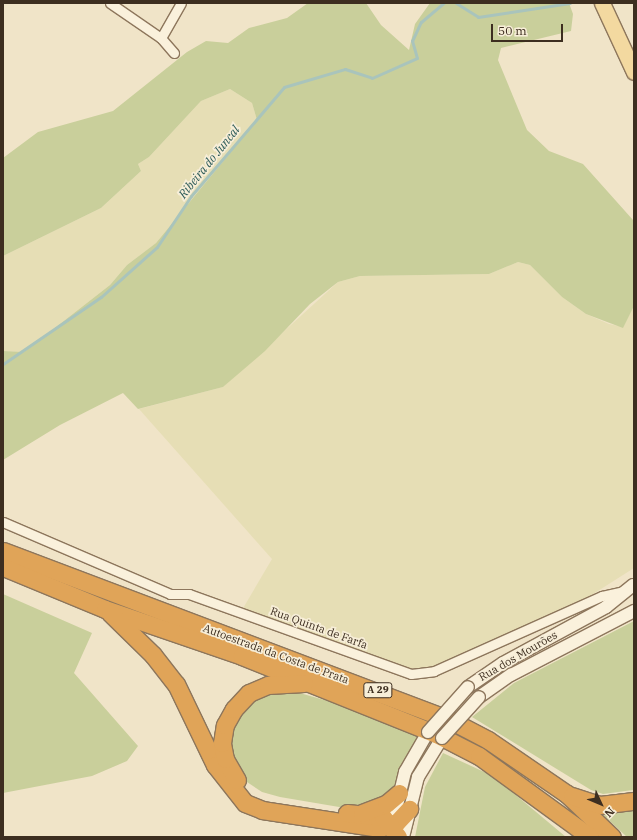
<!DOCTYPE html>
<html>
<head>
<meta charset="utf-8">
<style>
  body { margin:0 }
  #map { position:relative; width:637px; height:840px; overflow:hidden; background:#f0e4c8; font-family:"IBM Plex Serif",serif }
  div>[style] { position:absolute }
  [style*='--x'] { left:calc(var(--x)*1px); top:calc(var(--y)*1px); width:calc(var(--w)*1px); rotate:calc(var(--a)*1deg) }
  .farmland>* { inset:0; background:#e6deb5 }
  .green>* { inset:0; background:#c9cf9b }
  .stream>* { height:3px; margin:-1.5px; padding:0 1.5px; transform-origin:1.5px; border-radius:1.5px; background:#a9c4bc }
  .roads { filter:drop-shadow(1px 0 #8d765c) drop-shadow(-1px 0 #8d765c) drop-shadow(0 1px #8d765c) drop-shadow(0 -1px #8d765c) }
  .minor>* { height:9px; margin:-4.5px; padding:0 4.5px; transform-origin:4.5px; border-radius:4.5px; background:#faf1dc }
  .tertiary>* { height:12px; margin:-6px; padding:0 6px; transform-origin:6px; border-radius:6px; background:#faf1dc }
  .primary>* { height:15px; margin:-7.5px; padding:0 7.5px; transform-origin:7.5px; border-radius:7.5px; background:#f3d9a0 }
  .motorway>* { height:17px; margin:-8.5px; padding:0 8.5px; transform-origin:8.5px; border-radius:8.5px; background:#e0a458 }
  .bridges { filter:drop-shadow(1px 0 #8d765c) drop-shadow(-1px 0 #8d765c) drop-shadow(0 1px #8d765c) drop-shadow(0 -1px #8d765c) }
  .tertiary-bridge>* { height:12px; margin:-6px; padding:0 6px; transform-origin:6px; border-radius:6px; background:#faf1dc }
  span { translate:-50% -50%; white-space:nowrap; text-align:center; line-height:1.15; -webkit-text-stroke:3.5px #f7eed8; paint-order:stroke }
  .shield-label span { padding:1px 3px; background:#f7eed8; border:1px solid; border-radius:3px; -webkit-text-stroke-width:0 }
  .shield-label { font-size:10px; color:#3d2e20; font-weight:700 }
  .street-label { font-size:11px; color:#3d2e20 }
  .water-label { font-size:12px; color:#2f5d5a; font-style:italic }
  .frame { position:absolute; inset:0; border:4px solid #3d2e20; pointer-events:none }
  .north { position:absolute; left:581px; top:784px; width:40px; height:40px; -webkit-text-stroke:3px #f7eed8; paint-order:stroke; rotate:134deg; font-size:11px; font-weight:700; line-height:16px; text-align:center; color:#3d2e20 }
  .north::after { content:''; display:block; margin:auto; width:14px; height:18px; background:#3d2e20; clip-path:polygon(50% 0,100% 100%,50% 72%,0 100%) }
  .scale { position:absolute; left:491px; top:24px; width:72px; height:18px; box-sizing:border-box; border:2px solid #3d2e20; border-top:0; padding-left:5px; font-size:12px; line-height:14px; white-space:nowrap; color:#3d2e20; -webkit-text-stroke:3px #f7eed8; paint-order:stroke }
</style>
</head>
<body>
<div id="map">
  <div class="farmland">
    <i style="clip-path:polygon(230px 89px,252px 103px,257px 120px,156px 243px,127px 265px,110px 285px,24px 352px,3px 351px,3px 256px,101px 208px,141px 171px,138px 164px,149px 157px,201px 101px)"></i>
    <i style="clip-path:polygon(518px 262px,530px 265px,562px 297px,586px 314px,609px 324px,623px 327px,634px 306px,634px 568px,590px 596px,439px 667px,419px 671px,242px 610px,272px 559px,139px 409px,223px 387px,338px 282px,360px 276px,489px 274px)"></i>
  </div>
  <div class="green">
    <i style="clip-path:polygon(308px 3px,366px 3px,381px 25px,409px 50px,415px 24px,430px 3px,569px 3px,573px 14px,571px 31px,501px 48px,498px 60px,527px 130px,549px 151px,583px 164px,633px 220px,634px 306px,623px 328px,586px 314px,562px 297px,530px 265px,518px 262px,489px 274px,360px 276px,338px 282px,310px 304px,265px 351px,223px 387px,138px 409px,123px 393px,60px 425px,3px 460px,3px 351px,24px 352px,110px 285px,127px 265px,156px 243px,257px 120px,252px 103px,230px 89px,201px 101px,149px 157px,138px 164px,141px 171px,101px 208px,3px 256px,3px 158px,38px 132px,113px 111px,187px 52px,206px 41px,228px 43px,249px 28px,287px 18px)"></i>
    <i style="clip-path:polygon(3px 594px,92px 633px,74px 673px,138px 746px,127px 761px,92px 776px,3px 793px)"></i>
    <i style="clip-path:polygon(634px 621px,633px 790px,603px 794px,591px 790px,472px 717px,514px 683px)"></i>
    <i style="clip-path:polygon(289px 690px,328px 701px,418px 736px,393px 788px,379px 800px,351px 809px,280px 797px,262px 792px,247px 782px,235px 765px,230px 749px,233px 720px,242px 707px,271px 691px)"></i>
    <i style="clip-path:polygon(443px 753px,493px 776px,566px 837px,415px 837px,425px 787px)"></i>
    <i style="clip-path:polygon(634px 809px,634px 837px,627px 837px,598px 810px)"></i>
  </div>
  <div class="stream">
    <i style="--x:456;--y:3;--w:26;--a:32"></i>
    <i style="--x:478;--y:17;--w:93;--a:-8.7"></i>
    <i style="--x:3;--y:364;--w:119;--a:-34.4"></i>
    <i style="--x:101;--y:297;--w:75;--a:-41.8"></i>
    <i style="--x:157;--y:247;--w:61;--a:-56.3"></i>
    <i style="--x:191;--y:196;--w:143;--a:-49.5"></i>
    <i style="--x:284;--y:87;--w:64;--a:-16.4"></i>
    <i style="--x:345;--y:69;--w:28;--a:18"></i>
    <i style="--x:372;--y:78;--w:49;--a:-24"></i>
    <i style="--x:417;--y:58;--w:18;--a:-106"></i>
    <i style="--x:412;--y:41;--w:21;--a:-65"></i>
    <i style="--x:421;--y:22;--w:30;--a:-40"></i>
  </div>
  <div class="roads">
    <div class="minor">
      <i style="--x:110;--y:3;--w:62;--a:34.5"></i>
      <i style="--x:174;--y:53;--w:20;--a:-131"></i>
      <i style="--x:161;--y:38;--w:40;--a:-60.3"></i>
      <i style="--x:3;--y:522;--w:182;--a:23.3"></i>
      <i style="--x:170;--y:594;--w:19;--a:0"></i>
      <i style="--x:189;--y:594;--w:236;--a:19.8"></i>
      <i style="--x:411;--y:674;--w:23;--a:-7"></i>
      <i style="--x:434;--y:671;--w:184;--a:-24.1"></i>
      <i style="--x:602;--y:596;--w:23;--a:-13"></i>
    </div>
    <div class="tertiary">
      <i style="--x:468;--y:687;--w:42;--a:-34.4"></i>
      <i style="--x:503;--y:663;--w:117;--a:-28.5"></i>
      <i style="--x:606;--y:607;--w:35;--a:-39"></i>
      <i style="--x:479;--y:697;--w:39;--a:-35"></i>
      <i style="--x:511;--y:675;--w:139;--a:-27.5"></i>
      <i style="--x:391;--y:830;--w:60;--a:-76.4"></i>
      <i style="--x:405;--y:772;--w:46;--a:-60.1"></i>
      <i style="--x:403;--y:837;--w:62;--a:-76"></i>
      <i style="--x:418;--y:777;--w:46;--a:-58.4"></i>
    </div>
    <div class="primary">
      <i style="--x:602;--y:3;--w:76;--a:65.1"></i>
    </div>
    <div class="motorway">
      <i style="--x:3;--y:551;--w:473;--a:20.7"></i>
      <i style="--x:446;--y:718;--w:47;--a:27.6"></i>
      <i style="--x:488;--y:740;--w:96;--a:34.4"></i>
      <i style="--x:567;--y:794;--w:62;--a:43.7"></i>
      <i style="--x:3;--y:567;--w:110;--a:22.4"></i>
      <i style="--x:105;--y:609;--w:145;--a:18.9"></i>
      <i style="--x:242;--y:656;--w:209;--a:21.9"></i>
      <i style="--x:436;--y:734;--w:48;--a:27.1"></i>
      <i style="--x:479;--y:756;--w:137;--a:36.1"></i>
      <i style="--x:110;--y:613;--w:60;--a:44.3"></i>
      <i style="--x:153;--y:655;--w:37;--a:52"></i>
      <i style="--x:176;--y:684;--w:90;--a:64.3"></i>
      <i style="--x:215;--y:765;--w:48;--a:51.7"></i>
      <i style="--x:245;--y:803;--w:18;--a:22"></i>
      <i style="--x:262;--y:810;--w:119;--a:8.7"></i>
      <i style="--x:380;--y:828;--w:18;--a:-19"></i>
      <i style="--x:397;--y:822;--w:18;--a:-47"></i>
      <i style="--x:237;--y:780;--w:24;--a:-120"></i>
      <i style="--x:225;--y:759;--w:16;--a:-101"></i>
      <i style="--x:222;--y:743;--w:18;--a:-81"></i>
      <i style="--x:225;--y:725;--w:18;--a:-61"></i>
      <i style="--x:234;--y:709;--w:22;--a:-47"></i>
      <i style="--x:249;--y:693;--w:21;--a:-23"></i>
      <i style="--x:268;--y:685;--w:36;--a:-3"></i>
      <i style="--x:572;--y:796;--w:29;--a:18"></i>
      <i style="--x:600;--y:805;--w:34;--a:-7"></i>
      <i style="--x:347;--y:813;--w:36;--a:6"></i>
      <i style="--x:383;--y:817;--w:25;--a:53"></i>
      <i style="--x:362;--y:813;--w:26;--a:-21"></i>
      <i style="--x:386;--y:804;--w:17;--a:-40"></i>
    </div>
  </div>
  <div class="bridges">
    <div class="tertiary-bridge">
      <i style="--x:428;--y:732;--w:60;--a:-48.4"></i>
      <i style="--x:442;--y:738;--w:55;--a:-47.9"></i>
    </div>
  </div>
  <div class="shield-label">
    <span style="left:378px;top:690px">A 29</span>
  </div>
  <div class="street-label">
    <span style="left:319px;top:628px;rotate:20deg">Rua Quinta de Farfa</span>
    <span style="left:276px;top:654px;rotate:20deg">Autoestrada da Costa de Prata</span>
    <span style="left:518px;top:656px;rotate:-30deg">Rua dos Mourões</span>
  </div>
  <div class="water-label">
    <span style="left:209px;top:162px;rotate:-51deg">Ribeira do Juncal</span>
  </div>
  <div class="frame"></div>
  <div class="north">N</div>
  <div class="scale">50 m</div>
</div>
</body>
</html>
